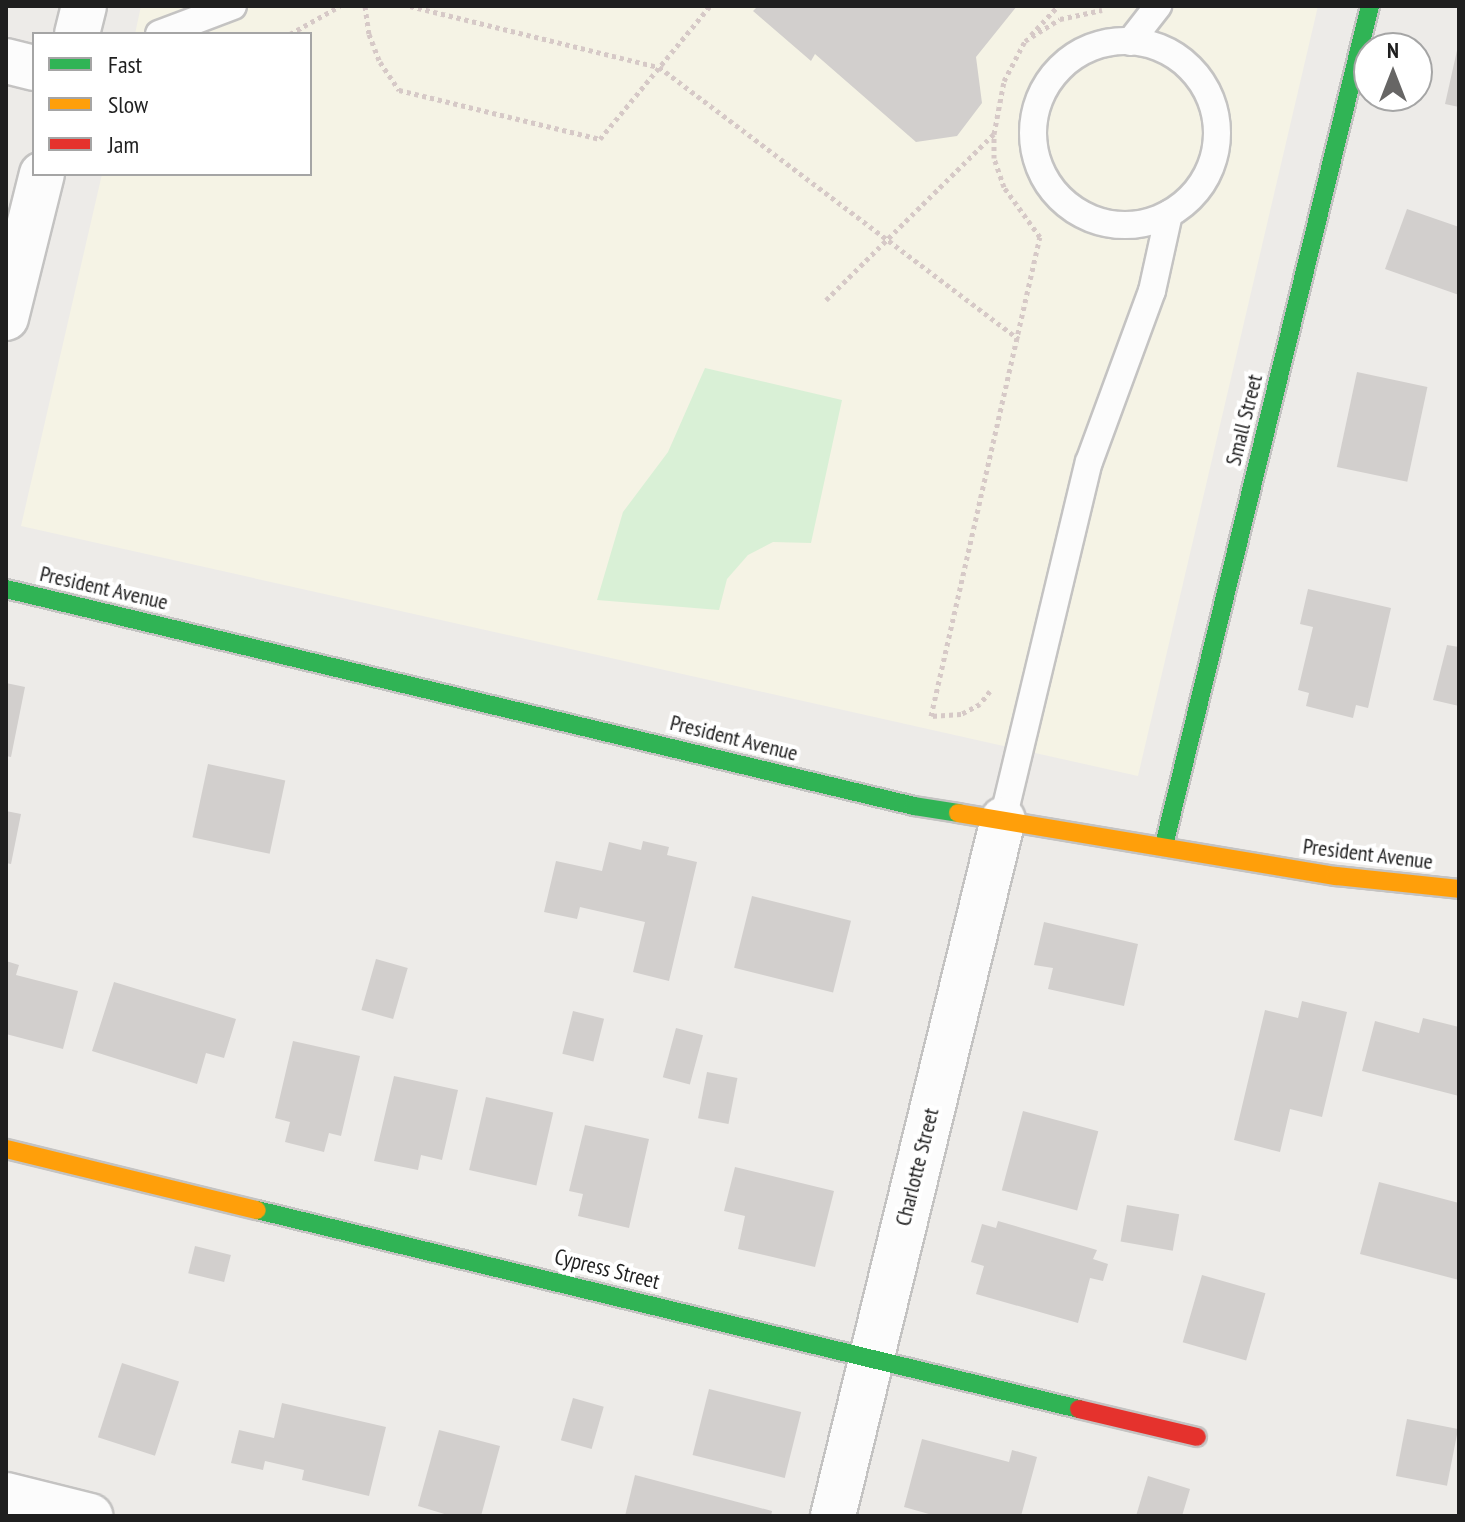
<!DOCTYPE html>
<html>
<head>
<meta charset="utf-8">
<style>
  body { margin:0 }
  #map { position:relative; width:1465px; height:1522px; overflow:hidden; background:#edebe8; font-family:"PT Sans Narrow",sans-serif }
  div>[style] { position:absolute }
  [style*='--x'] { left:calc(var(--x)*1px); top:calc(var(--y)*1px); width:calc(var(--w)*1px); rotate:calc(var(--a)*1deg) }
  .education>* { inset:0; background:#f5f3e5 }
  .park>* { inset:0; background:#d9f0d6 }
  .building>* { inset:0; background:#d2cfcd; transform-origin:0 0 }
  .path>* { height:5px; margin-top:-2.5px; transform-origin:0; background:repeating-linear-gradient(90deg,#d6c9c7 0 4px,transparent 0 8px) }
  .roads { filter:drop-shadow(2px 0 #c4c3c2) drop-shadow(-2px 0 #c4c3c2) drop-shadow(0 2px #c4c3c2) drop-shadow(0 -2px #c4c3c2) }
  .lane>* { height:26px; margin:-13px; padding:0 13px; transform-origin:13px; border-radius:13px; background:#fcfcfc }
  .lane>.ring { margin:-13px; padding:0; box-sizing:content-box; background:none; border:26px solid #fcfcfc; border-radius:50% }
  .street>* { height:44px; margin:-22px; padding:0 22px; transform-origin:22px; border-radius:22px; background:#fcfcfc }
  .fast>* { height:18px; margin:-9px; padding:0 9px; transform-origin:9px; border-radius:9px; background:#30b455 }
  .slow>* { height:18px; margin:-9px; padding:0 9px; transform-origin:9px; border-radius:9px; background:#ff9f0a }
  .jam>* { height:18px; margin:-9px; padding:0 9px; transform-origin:9px; border-radius:9px; background:#e5322d }
  span { translate:-50% -50%; white-space:nowrap; text-align:center; line-height:1.15; -webkit-text-stroke:8px #fff; paint-order:stroke }
  .street-label { font-size:22px; color:#1f1f1f }
  .frame { position:absolute; inset:0; border:8px solid #1f1f1f; pointer-events:none }
  .legend { position:absolute; left:32px; top:32px; width:280px; height:144px; box-sizing:border-box; background:#fff; border:2px solid #a5a5a5; margin:0; padding:10px 14px; list-style:none; font-size:24px; color:#1f1f1f }
  .legend li { display:flex; align-items:center; gap:16px; height:40px }
  .legend b { width:40px; border:2px solid #a5a5a5 }
  .north { position:absolute; left:1353px; top:32px; width:80px; height:80px; box-sizing:border-box; background:#fff; border:2px solid #a5a5a5; border-radius:50%; rotate:0deg; font-size:22px; font-weight:700; line-height:32px; text-align:center; color:#1f1f1f }
  .north::after { content:''; display:block; margin:auto; width:28px; height:36px; background:#676665; clip-path:polygon(50% 0,100% 100%,50% 72%,0 100%) }
</style>
</head>
<body>
<div id="map">
  <div class="education">
    <i style="clip-path:polygon(141px 6px,1318px 6px,1138px 776px,21px 526px,102px 174px,310px 174px,310px 34px,135px 34px)"></i>
  </div>
  <div class="park">
    <i style="clip-path:polygon(705px 368px,842px 400px,811px 543px,773px 542px,748px 555px,727px 579px,719px 610px,597px 600px,623px 512px,668px 452px)"></i>
  </div>
  <div class="building">
    <i style="clip-path:polygon(758px 6px,1017px 6px,976px 57px,982px 103px,957px 136px,916px 142px,815px 54px,811px 61px,753px 11px)"></i>
    <i style="clip-path:polygon(1458px 46px,1459px 46px,1459px 107px,1445px 104px)"></i>
    <i style="clip-path:polygon(1407px 209px,1459px 227px,1459px 295px,1385px 269px)"></i>
    <i style="left:1357px;top:372px;width:72px;height:97px;rotate:12deg"></i>
    <i style="clip-path:polygon(1308px 589px,1391px 608px,1368px 708px,1356px 705px,1353px 718px,1306px 706px,1309px 693px,1298px 690px,1313px 627px,1300px 624px)"></i>
    <i style="clip-path:polygon(1447px 645px,1459px 647px,1459px 706px,1433px 700px)"></i>
    <i style="clip-path:polygon(6px 683px,25px 687px,11px 757px,6px 756px)"></i>
    <i style="left:208px;top:764px;width:79px;height:75px;rotate:12deg"></i>
    <i style="clip-path:polygon(6px 811px,21px 814px,11px 864px,6px 863px)"></i>
    <i style="clip-path:polygon(643px 841px,669px 847px,667px 855px,697px 862px,669px 981px,633px 972px,645px 922px,580px 907px,577px 919px,544px 912px,556px 861px,602px 871px,609px 842px,641px 850px)"></i>
    <i style="left:752px;top:896px;width:102px;height:74px;rotate:14deg"></i>
    <i style="clip-path:polygon(1044px 922px,1138px 944px,1124px 1006px,1048px 989px,1053px 968px,1034px 965px)"></i>
    <i style="left:376px;top:959px;width:33px;height:53px;rotate:16deg"></i>
    <i style="clip-path:polygon(6px 961px,19px 965px,16px 975px,78px 991px,63px 1049px,6px 1034px)"></i>
    <i style="clip-path:polygon(114px 982px,236px 1019px,224px 1058px,206px 1053px,197px 1084px,92px 1051px)"></i>
    <i style="clip-path:polygon(1302px 1001px,1347px 1012px,1322px 1117px,1290px 1109px,1280px 1152px,1234px 1140px,1265px 1010px,1298px 1018px)"></i>
    <i style="left:573px;top:1011px;width:32px;height:44px;rotate:14deg"></i>
    <i style="clip-path:polygon(1423px 1018px,1459px 1027px,1459px 1096px,1362px 1071px,1375px 1021px,1419px 1033px)"></i>
    <i style="left:676px;top:1028px;width:28px;height:51px;rotate:15deg"></i>
    <i style="clip-path:polygon(293px 1041px,360px 1056px,341px 1136px,329px 1133px,324px 1152px,285px 1142px,290px 1122px,275px 1118px)"></i>
    <i style="left:707px;top:1072px;width:31px;height:47px;rotate:11deg"></i>
    <i style="clip-path:polygon(394px 1076px,458px 1090px,442px 1160px,421px 1155px,418px 1170px,374px 1161px)"></i>
    <i style="left:486px;top:1097px;width:69px;height:75px;rotate:13deg"></i>
    <i style="left:1023px;top:1111px;width:78px;height:82px;rotate:15deg"></i>
    <i style="clip-path:polygon(585px 1125px,649px 1139px,629px 1228px,578px 1216px,583px 1194px,569px 1191px)"></i>
    <i style="clip-path:polygon(735px 1167px,834px 1191px,815px 1267px,738px 1249px,745px 1216px,724px 1211px)"></i>
    <i style="clip-path:polygon(1379px 1182px,1459px 1203px,1459px 1280px,1360px 1254px)"></i>
    <i style="left:1127px;top:1205px;width:53px;height:37px;rotate:10deg"></i>
    <i style="clip-path:polygon(998px 1221px,1097px 1250px,1093px 1259px,1108px 1264px,1103px 1281px,1090px 1278px,1078px 1323px,976px 1294px,984px 1266px,971px 1262px,982px 1224px,996px 1228px)"></i>
    <i style="left:195px;top:1246px;width:37px;height:28px;rotate:14deg"></i>
    <i style="left:1202px;top:1275px;width:66px;height:70px;rotate:16deg"></i>
    <i style="left:122px;top:1363px;width:60px;height:78px;rotate:18deg"></i>
    <i style="left:709px;top:1389px;width:95px;height:68px;rotate:14deg"></i>
    <i style="left:573px;top:1398px;width:32px;height:44px;rotate:16deg"></i>
    <i style="clip-path:polygon(282px 1403px,386px 1427px,369px 1496px,302px 1480px,304px 1470px,265px 1461px,263px 1470px,231px 1463px,239px 1430px,274px 1438px)"></i>
    <i style="left:1407px;top:1419px;width:52px;height:58px;rotate:11deg"></i>
    <i style="clip-path:polygon(439px 1430px,500px 1446px,481px 1516px,451px 1516px,418px 1506px)"></i>
    <i style="clip-path:polygon(922px 1439px,1009px 1462px,1012px 1450px,1037px 1457px,1021px 1516px,936px 1516px,904px 1507px)"></i>
    <i style="clip-path:polygon(635px 1475px,772px 1511px,771px 1516px,625px 1516px)"></i>
    <i style="clip-path:polygon(1148px 1476px,1190px 1489px,1182px 1516px,1136px 1516px)"></i>
  </div>
  <div class="path">
    <i style="--x:365;--y:6;--w:28;--a:82"></i>
    <i style="--x:369;--y:34;--w:30;--a:69"></i>
    <i style="--x:380;--y:62;--w:34;--a:56"></i>
    <i style="--x:399;--y:90;--w:207;--a:13.7"></i>
    <i style="--x:600;--y:139;--w:173;--a:-50.4"></i>
    <i style="--x:410;--y:6;--w:256;--a:13.8"></i>
    <i style="--x:659;--y:67;--w:451;--a:37.1"></i>
    <i style="--x:290;--y:34;--w:57;--a:-29.2"></i>
    <i style="--x:1031;--y:35;--w:40;--a:-47"></i>
    <i style="--x:826;--y:300;--w:236;--a:-44.7"></i>
    <i style="--x:994;--y:134;--w:54;--a:-79.3"></i>
    <i style="--x:1004;--y:81;--w:45;--a:-62.3"></i>
    <i style="--x:1025;--y:41;--w:41;--a:-32.2"></i>
    <i style="--x:1060;--y:19;--w:43;--a:-12.1"></i>
    <i style="--x:990;--y:691;--w:16;--a:128"></i>
    <i style="--x:980;--y:704;--w:21;--a:152"></i>
    <i style="--x:961;--y:714;--w:30;--a:176"></i>
    <i style="--x:931;--y:716;--w:491;--a:-77.2"></i>
    <i style="--x:1040;--y:237;--w:62;--a:-125.8"></i>
    <i style="--x:1004;--y:187;--w:31;--a:-109"></i>
    <i style="--x:994;--y:158;--w:24;--a:-90"></i>
  </div>
  <div class="roads">
    <div class="lane">
      <i style="--x:159;--y:34;--w:79;--a:-20.7"></i>
      <i class="ring" style="left:1033px;top:41px;width:158px;height:158px"></i>
      <i style="--x:1130;--y:42;--w:46;--a:-52.1"></i>
      <i style="--x:1003;--y:819;--w:367;--a:-76.5"></i>
      <i style="--x:1089;--y:462;--w:182;--a:-69.8"></i>
      <i style="--x:1152;--y:291;--w:79;--a:-77.6"></i>
    </div>
    <div class="street">
      <i style="--x:77;--y:34;--w:29;--a:-76"></i>
      <i style="--x:6;--y:61;--w:29;--a:14"></i>
      <i style="--x:6;--y:318;--w:148;--a:-76"></i>
      <i style="--x:6;--y:1495;--w:87;--a:14"></i>
      <i style="--x:833;--y:1516;--w:717;--a:-76.29"></i>
    </div>
    <div class="fast">
      <i style="--x:6;--y:589;--w:934;--a:13.44"></i>
      <i style="--x:914;--y:806;--w:45;--a:9"></i>
      <i style="--x:1164;--y:845;--w:864;--a:-76.21"></i>
      <i style="--x:257;--y:1210;--w:846;--a:13.61"></i>
    </div>
    <div class="slow">
      <i style="--x:958;--y:813;--w:383;--a:9.5"></i>
      <i style="--x:1336;--y:876;--w:124;--a:6"></i>
      <i style="--x:6;--y:1149;--w:258;--a:13.7"></i>
    </div>
    <div class="jam">
      <i style="--x:1079;--y:1409;--w:121;--a:13.3"></i>
    </div>
  </div>
  <div class="street-label">
    <span style="left:1244px;top:420px;rotate:-76deg">Small Street</span>
    <span style="left:104px;top:588px;rotate:13deg">President Avenue</span>
    <span style="left:734px;top:738px;rotate:14deg">President Avenue</span>
    <span style="left:1368px;top:854px;rotate:7deg">President Avenue</span>
    <span style="left:917px;top:1167px;rotate:-76deg">Charlotte Street</span>
    <span style="left:607px;top:1269px;rotate:14deg">Cypress Street</span>
  </div>
  <div class="frame"></div>
  <ul class="legend">
  <li><b style="height:10px;background:#30b455"></b>Fast</li>
  <li><b style="height:10px;background:#ff9f0a"></b>Slow</li>
  <li><b style="height:10px;background:#e5322d"></b>Jam</li>
  </ul>
  <div class="north">N</div>
</div>
</body>
</html>
